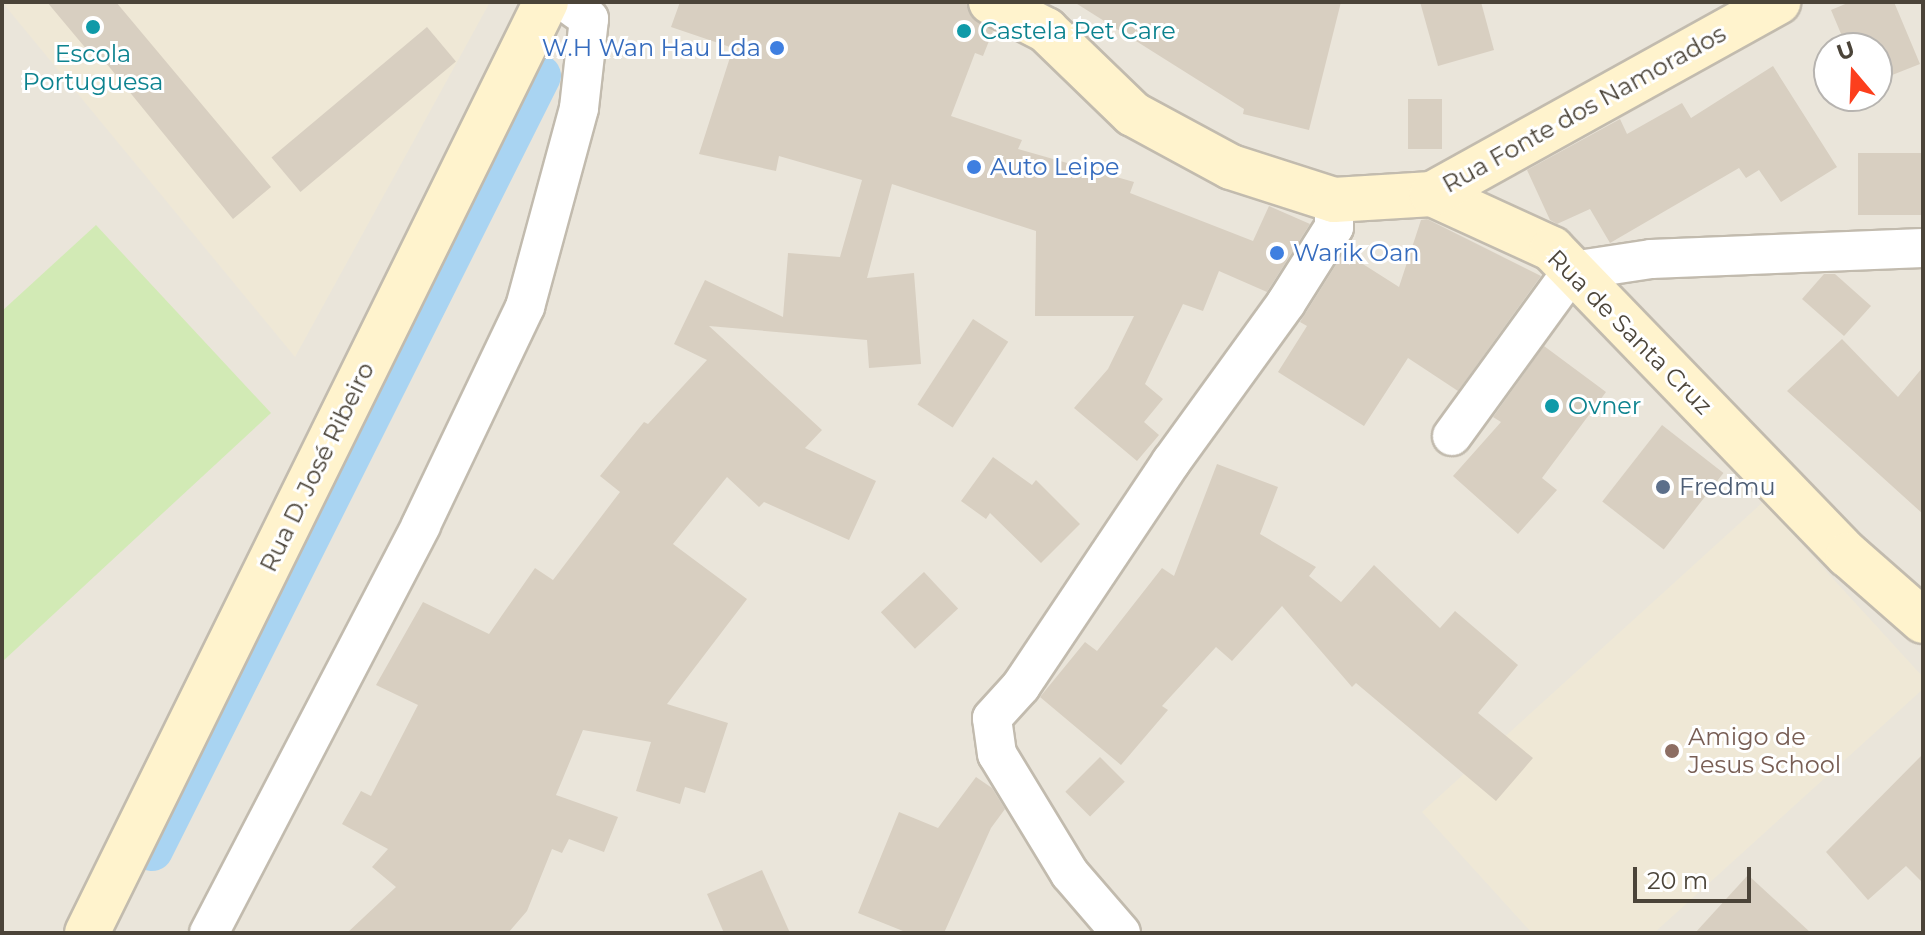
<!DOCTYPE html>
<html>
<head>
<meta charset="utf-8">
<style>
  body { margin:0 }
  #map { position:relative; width:1925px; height:935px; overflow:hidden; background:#f6f3ec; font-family:Montserrat,sans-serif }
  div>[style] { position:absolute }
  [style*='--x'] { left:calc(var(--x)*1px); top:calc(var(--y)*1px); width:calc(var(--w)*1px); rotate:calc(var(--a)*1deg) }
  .residential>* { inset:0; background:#eae5da }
  .education>* { inset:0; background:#efe8d6 }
  .green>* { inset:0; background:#d2eab5 }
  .canal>* { height:42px; margin:-21px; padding:0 21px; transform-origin:21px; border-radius:21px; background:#a9d4f2 }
  .building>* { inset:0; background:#d8cfc1; transform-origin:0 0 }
  .roads { filter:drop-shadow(2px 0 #c2bbae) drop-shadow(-2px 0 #c2bbae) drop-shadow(0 2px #c2bbae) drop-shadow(0 -2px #c2bbae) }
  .street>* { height:38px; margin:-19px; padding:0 19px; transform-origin:19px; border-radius:19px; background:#fff }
  .secondary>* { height:44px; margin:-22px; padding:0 22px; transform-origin:22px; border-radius:22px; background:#fff3cd }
  .dots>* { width:22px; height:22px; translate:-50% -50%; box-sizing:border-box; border:4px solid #fff; border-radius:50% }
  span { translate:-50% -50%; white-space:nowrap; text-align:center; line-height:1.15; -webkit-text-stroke:6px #fff; paint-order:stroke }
  .culture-label { font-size:24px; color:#0d838f }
  .left { translate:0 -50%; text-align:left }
  .shop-label { font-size:24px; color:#366cbe }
  .right { translate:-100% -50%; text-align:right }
  .street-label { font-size:24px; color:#4b4439 }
  .service-label { font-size:24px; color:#4e5e75 }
  .education-label { font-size:24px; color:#785e54 }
  .frame { position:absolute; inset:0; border:4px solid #4b4439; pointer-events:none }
  .north { position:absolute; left:1813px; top:32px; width:80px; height:80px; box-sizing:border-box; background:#fff; border:2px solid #b7b4b0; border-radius:50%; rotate:341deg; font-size:22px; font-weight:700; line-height:32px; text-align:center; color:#4b4439 }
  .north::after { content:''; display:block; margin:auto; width:28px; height:36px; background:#fc3f1d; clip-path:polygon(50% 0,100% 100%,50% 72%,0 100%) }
  .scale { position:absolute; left:1633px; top:867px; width:118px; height:36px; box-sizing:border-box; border:4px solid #4b4439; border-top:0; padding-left:10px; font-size:24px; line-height:28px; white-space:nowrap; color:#4b4439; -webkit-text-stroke:6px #fff; paint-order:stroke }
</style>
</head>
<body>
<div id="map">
  <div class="residential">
    <i style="clip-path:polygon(evenodd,2px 2px,1923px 2px,1923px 933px,2px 933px,2px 2px,1829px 48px,1877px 48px,1877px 96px,1829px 96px,1829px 48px)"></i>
  </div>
  <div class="education">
    <i style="clip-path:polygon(2px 2px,490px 2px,295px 357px)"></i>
    <i style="clip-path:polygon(1763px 502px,1923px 677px,1923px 689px,1654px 933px,1532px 933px,1422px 812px)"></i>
  </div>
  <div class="green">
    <i style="clip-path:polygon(96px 225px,271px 413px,2px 662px,2px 311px)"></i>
  </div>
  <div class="canal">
    <i style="--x:152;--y:850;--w:866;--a:-63.38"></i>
  </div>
  <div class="building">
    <i style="clip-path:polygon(47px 2px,116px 2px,271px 187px,233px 219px,93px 47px,88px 51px)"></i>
    <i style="clip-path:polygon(680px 2px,966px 2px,971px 16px,993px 31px,983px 56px,975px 53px,951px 116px,1022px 140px,1018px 149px,1134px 182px,1130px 193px,1253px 241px,1269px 206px,1310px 224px,1267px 292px,1219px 271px,1203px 311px,1183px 304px,1145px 384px,1163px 399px,1144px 422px,1159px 435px,1137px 461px,1074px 408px,1108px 369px,1134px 316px,1035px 316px,1036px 231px,892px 184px,867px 278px,914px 273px,921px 364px,869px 368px,867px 340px,709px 326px,822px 430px,805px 448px,876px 481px,849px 540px,764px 502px,759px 507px,727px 477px,673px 544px,747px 599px,667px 704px,728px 723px,705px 793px,685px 787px,680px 804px,636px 791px,651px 742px,583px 730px,556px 795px,618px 817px,604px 852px,569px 839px,562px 853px,552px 849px,527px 911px,508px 933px,347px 933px,396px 887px,372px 867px,388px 849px,342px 824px,361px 791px,371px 796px,418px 705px,376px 685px,423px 602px,489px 634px,535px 568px,553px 580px,620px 492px,600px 476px,644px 422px,648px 424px,707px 360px,674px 344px,705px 280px,783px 317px,788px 253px,840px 257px,862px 180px,779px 156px,776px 171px,699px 154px,733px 48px,671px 27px)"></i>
    <i style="clip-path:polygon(1074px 2px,1341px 2px,1309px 130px,1243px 114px,1244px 109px)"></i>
    <i style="clip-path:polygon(1420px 2px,1481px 2px,1494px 50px,1438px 66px)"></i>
    <i style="clip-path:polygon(1850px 2px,1894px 2px,1920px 64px,1877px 81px,1877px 48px,1847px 48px,1831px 10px)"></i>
    <i style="left:427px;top:27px;width:45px;height:203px;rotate:50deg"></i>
    <i style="clip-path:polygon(1773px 66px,1837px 167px,1781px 202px,1759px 170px,1746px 178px,1739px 168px,1610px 243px,1590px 209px,1557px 224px,1550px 220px,1527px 170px,1620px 119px,1627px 134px,1682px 103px,1691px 118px)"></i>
    <i style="left:1408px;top:99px;width:34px;height:50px"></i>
    <i style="left:1923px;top:153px;width:62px;height:65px;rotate:90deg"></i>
    <i style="clip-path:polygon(1427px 219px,1541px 276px,1458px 391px,1408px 358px,1364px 426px,1278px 372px,1307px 326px,1300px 322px,1344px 252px,1399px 287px,1421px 220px)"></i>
    <i style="clip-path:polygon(1824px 274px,1835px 274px,1871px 306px,1844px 336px,1802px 299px)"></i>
    <i style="left:973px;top:319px;width:42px;height:102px;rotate:33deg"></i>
    <i style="clip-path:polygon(1842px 339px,1898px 397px,1923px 367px,1923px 514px,1787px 391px)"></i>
    <i style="clip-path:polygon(1544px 346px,1606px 392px,1542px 478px,1557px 490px,1518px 534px,1453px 476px,1501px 422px,1493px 417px)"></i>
    <i style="left:1662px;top:425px;width:78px;height:97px;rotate:38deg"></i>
    <i style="clip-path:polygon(993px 457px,1032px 485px,1036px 480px,1080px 524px,1041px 563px,990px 513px,986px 519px,961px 501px)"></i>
    <i style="clip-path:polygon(1217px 464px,1278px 487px,1260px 534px,1316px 567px,1309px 576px,1341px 602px,1374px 565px,1440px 628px,1455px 611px,1518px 665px,1478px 713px,1533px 758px,1496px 801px,1356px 683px,1352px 687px,1282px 606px,1232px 661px,1216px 647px,1162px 706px,1168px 710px,1121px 765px,1040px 697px,1085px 642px,1097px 651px,1162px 568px,1174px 576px)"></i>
    <i style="left:924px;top:572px;width:50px;height:59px;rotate:47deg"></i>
    <i style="clip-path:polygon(1923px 754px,1923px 883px,1906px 866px,1868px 900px,1826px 852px)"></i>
    <i style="left:1100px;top:757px;width:35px;height:49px;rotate:45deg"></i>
    <i style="clip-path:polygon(976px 777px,992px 788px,1005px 809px,991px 828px,944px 933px,908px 933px,858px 913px,899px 812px,938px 828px)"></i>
    <i style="clip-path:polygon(762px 870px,790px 933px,724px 933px,707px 894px)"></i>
    <i style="clip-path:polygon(1748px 875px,1811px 933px,1695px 933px)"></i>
  </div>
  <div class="roads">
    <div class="street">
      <i style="--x:1452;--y:436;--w:204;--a:-54"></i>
      <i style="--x:1572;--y:271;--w:80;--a:-8.6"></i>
      <i style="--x:1651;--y:259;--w:272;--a:-2.3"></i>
      <i style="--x:209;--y:933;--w:460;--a:-62.5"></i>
      <i style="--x:421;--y:525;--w:242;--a:-64.5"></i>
      <i style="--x:525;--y:307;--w:206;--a:-74.8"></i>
      <i style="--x:579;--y:108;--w:90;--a:-83.6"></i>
      <i style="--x:589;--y:19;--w:29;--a:-144"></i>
      <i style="--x:1121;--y:933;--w:78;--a:-130.8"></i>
      <i style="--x:1070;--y:874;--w:140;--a:-121.3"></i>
      <i style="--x:997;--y:754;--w:36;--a:-98"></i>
      <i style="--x:992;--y:718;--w:43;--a:-47.8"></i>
      <i style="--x:1021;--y:686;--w:270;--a:-56.2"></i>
      <i style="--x:1171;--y:462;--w:196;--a:-54.1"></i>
      <i style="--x:1286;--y:303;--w:90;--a:-57.7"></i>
      <i style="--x:1334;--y:227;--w:27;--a:-90"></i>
    </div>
    <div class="secondary">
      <i style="--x:991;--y:2;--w:62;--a:27"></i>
      <i style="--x:1046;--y:30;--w:121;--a:44"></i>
      <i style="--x:1133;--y:114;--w:111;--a:28.4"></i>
      <i style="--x:1231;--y:167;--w:108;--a:17.8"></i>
      <i style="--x:1334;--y:200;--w:98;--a:-3.5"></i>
      <i style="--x:1432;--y:194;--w:132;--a:24.6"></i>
      <i style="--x:1552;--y:249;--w:426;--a:46"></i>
      <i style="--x:1848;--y:555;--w:100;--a:41.3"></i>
      <i style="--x:1432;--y:194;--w:396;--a:-29"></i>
      <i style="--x:87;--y:933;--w:1038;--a:-63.76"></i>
    </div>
  </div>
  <div class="dots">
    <i style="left:93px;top:27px;background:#0f9aa8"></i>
    <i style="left:964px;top:31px;background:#0f9aa8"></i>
    <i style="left:777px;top:48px;background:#3f7fe0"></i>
    <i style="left:974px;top:167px;background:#3f7fe0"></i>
    <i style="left:1277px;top:253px;background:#3f7fe0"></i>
    <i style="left:1552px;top:406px;background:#0f9aa8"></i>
    <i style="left:1663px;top:487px;background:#5c6f8a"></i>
    <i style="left:1672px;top:751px;background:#8d6e63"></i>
  </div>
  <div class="culture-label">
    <span class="left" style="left:980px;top:31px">Castela Pet Care</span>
    <span style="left:93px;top:68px">Escola<br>Portuguesa</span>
    <span class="left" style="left:1568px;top:406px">Ovner</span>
  </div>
  <div class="shop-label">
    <span class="right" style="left:761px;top:48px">W.H Wan Hau Lda</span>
    <span class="left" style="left:990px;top:167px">Auto Leipe</span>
    <span class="left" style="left:1293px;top:253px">Warik Oan</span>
  </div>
  <div class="street-label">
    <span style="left:1584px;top:109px;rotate:-29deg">Rua Fonte dos Namorados</span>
    <span style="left:1630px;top:332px;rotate:45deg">Rua de Santa Cruz</span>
    <span style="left:317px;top:467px;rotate:-64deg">Rua D. José Ribeiro</span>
  </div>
  <div class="service-label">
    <span class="left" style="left:1679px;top:487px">Fredmu</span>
  </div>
  <div class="education-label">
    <span class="left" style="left:1688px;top:751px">Amigo de<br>Jesus School</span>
  </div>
  <div class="frame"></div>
  <div class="north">U</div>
  <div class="scale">20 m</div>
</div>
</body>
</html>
